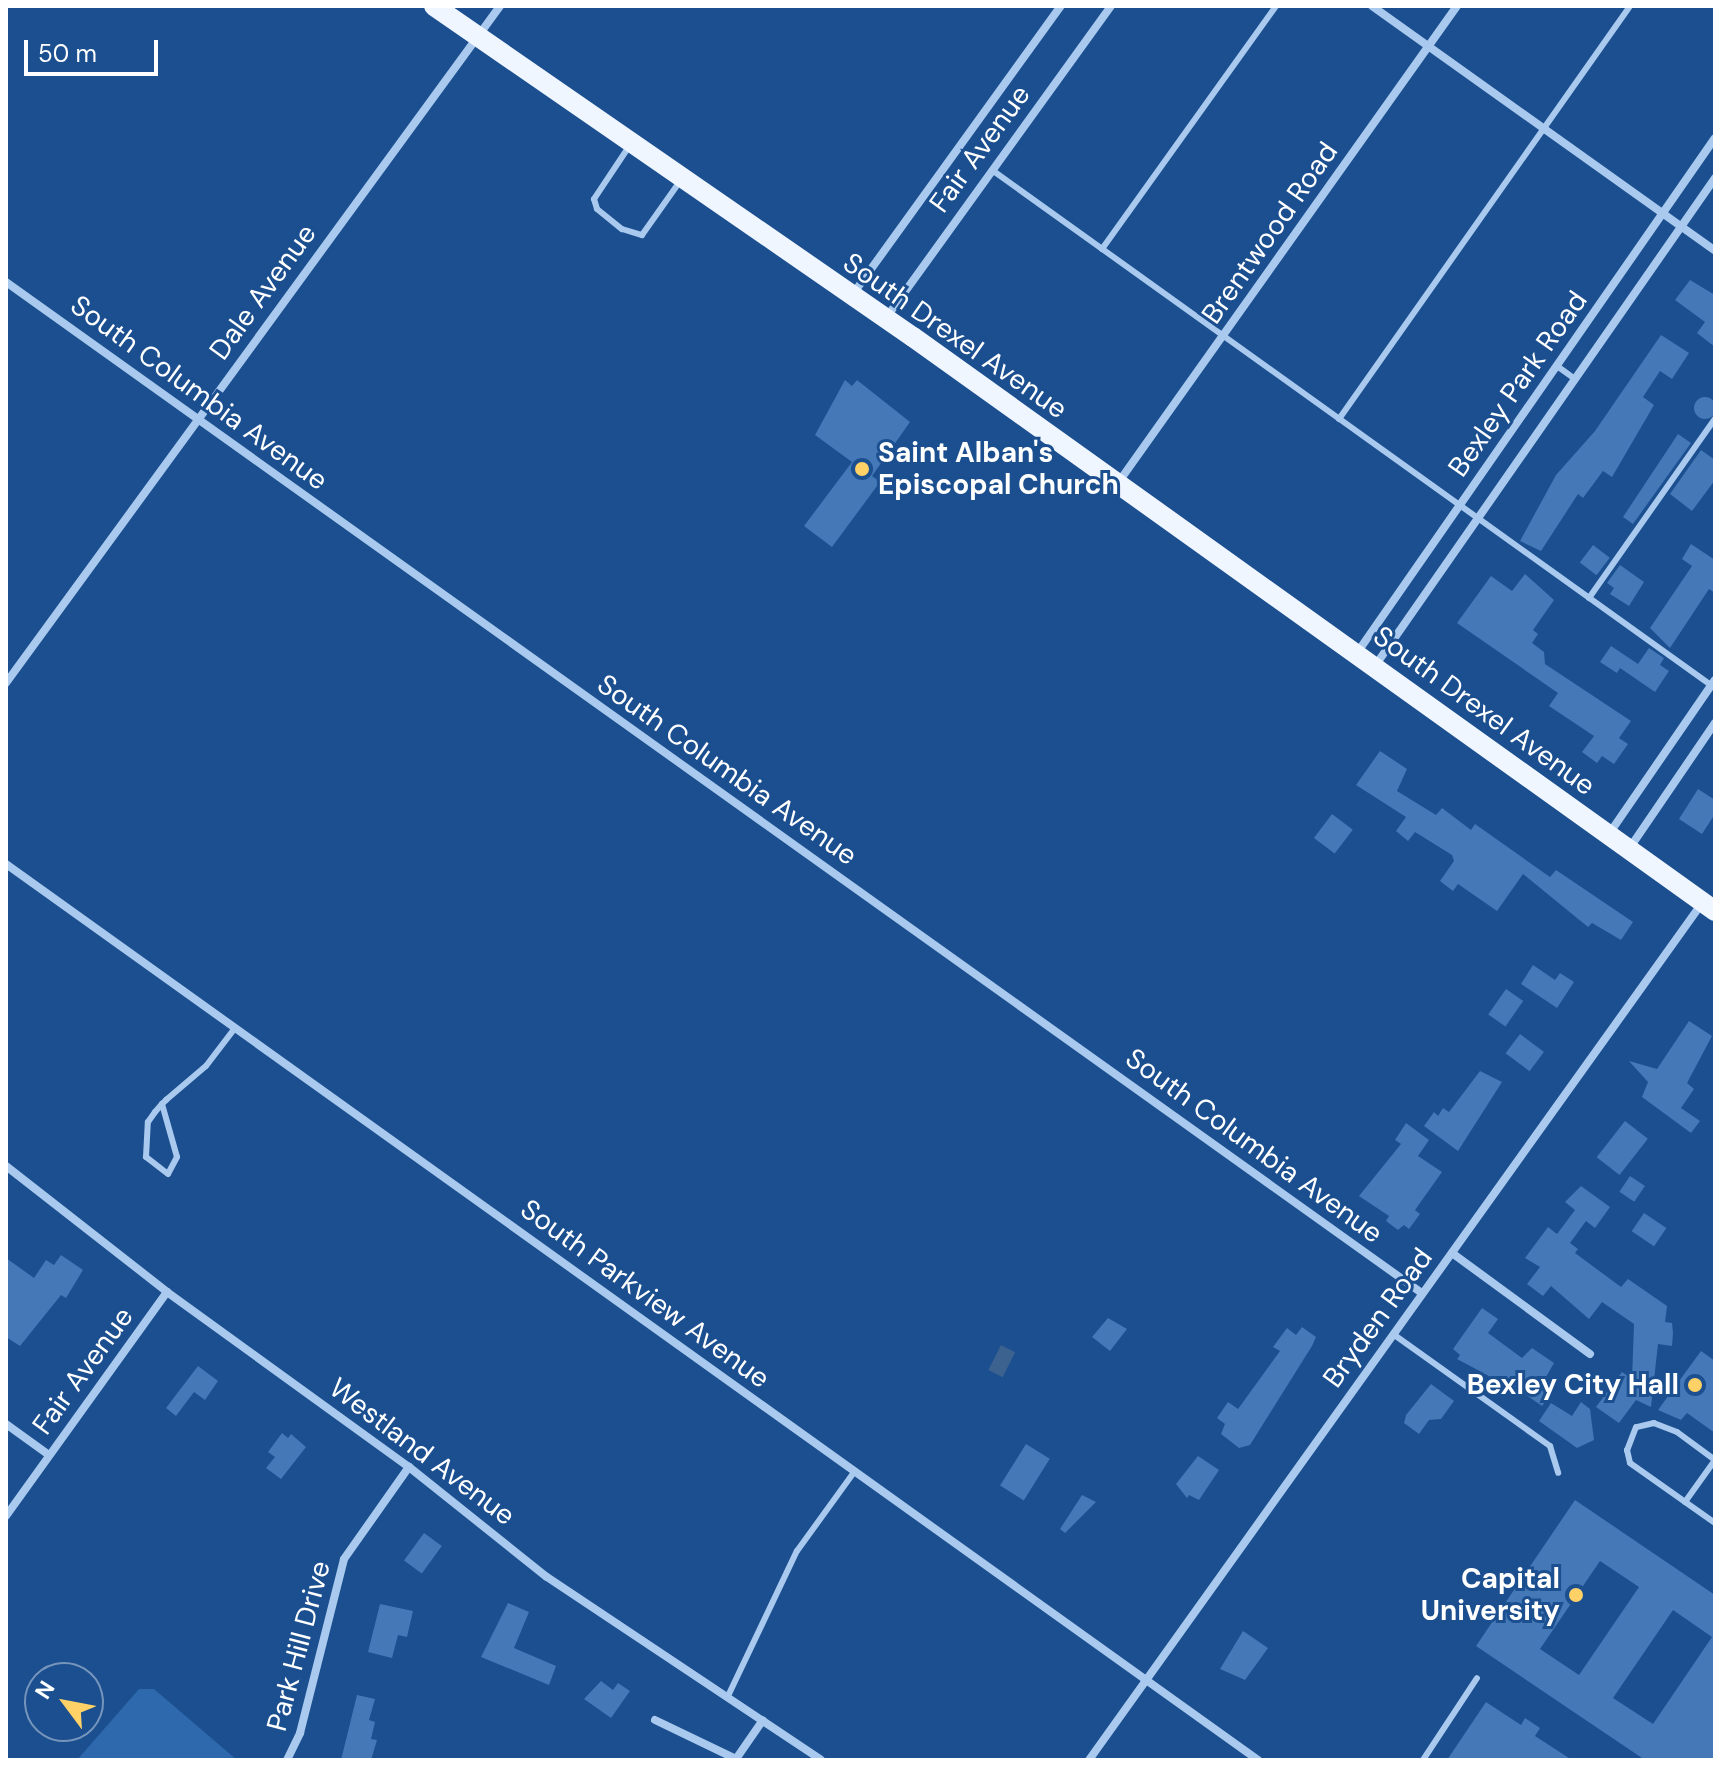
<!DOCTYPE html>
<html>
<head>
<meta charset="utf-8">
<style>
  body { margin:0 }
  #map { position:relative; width:1721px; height:1766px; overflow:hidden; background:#1b4f8f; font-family:"DM Sans",sans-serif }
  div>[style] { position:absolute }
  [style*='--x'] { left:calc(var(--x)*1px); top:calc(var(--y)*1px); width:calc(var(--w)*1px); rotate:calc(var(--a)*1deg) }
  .green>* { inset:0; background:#2e69ad }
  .water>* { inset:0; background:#3c6290; transform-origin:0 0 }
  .building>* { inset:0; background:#4478b7; transform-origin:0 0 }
  .round { border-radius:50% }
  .service>* { height:6px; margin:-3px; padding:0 3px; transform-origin:3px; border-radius:3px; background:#a9c9ee }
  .minor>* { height:8px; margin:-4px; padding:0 4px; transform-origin:4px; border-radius:4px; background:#a9c9ee }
  .primary>* { height:20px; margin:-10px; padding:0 10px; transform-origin:10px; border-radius:10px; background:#f0f6ff }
  .dots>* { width:22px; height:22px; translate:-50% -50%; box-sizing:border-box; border:4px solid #1b4f8f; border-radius:50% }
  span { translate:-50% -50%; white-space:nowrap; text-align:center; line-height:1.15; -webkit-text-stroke:6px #1b4f8f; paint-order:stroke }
  .street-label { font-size:28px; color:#fff }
  .poi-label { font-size:28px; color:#fff; font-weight:700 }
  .left { translate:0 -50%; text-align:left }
  .right { translate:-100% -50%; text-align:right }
  .frame { position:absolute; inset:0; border:8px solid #fff; pointer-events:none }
  .north { position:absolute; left:24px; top:1662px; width:80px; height:80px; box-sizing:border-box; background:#1b4f8f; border:2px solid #7695bc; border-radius:50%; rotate:302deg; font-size:22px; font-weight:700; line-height:32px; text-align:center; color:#fff }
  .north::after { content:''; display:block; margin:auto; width:28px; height:36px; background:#ffd166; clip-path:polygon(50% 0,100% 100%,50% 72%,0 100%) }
  .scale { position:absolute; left:24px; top:40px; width:134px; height:36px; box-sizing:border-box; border:4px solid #fff; border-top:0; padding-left:10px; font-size:24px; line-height:28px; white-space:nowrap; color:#fff; -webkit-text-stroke:6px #1b4f8f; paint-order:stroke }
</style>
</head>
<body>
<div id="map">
  <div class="green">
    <i style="clip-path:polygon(139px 1689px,154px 1689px,237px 1760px,77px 1760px)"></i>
  </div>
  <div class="water">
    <i style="left:1001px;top:1345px;width:16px;height:28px;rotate:27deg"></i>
  </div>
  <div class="building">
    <i style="clip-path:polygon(1690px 280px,1715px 295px,1715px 347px,1697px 333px,1705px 322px,1675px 300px)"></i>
    <i style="clip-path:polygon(1661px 335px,1689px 353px,1672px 379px,1660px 371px,1643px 397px,1654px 405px,1612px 477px,1603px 471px,1583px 498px,1578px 494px,1541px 551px,1520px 541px,1556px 475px,1595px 431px)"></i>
    <i style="clip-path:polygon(845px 380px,852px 386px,857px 380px,910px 422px,872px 476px,880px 482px,832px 547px,804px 526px,852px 462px,815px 435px)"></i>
    <i class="round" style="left:1694px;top:397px;width:22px;height:22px"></i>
    <i style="clip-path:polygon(1678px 434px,1691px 443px,1633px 524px,1623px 517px)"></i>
    <i style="clip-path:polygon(1701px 450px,1715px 460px,1715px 480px,1692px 511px,1670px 494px)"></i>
    <i style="clip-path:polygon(1691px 544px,1715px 560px,1715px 593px,1709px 589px,1670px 648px,1650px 628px,1692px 566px,1682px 559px)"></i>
    <i style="left:1593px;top:545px;width:21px;height:22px;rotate:37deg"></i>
    <i style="clip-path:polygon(1620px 565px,1644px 582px,1629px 606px,1610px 594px,1614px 588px,1607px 583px)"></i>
    <i style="clip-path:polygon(1525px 574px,1554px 600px,1533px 630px,1538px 634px,1532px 643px,1544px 652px,1545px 664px,1631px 721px,1619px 738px,1628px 744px,1614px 764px,1602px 756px,1597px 763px,1582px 752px,1594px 736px,1549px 706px,1558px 693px,1457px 623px,1491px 576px,1512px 591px)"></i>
    <i style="clip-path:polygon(1611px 646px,1638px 664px,1649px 648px,1664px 658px,1660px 665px,1669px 671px,1655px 692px,1620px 668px,1617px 673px,1600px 662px)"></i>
    <i style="clip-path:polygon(1380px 751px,1407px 769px,1397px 791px,1436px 815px,1442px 808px,1471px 830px,1475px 824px,1550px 877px,1556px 870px,1633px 922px,1621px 940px,1592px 923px,1588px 927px,1523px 874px,1497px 911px,1458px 884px,1453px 891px,1440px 881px,1454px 861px,1452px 855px,1415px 832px,1408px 841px,1396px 831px,1406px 817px,1356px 785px)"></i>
    <i style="clip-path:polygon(1698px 789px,1715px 800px,1713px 817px,1702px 834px,1679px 819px)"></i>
    <i style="left:1332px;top:814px;width:26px;height:30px;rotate:37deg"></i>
    <i style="clip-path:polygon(1533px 965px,1555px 980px,1560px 973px,1574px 982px,1557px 1008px,1521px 984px)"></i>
    <i style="left:1506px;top:989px;width:21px;height:31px;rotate:35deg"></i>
    <i style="clip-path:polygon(1689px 1021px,1712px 1036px,1687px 1083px,1694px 1089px,1681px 1108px,1700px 1121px,1691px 1133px,1642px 1097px,1648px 1082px,1629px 1061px,1657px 1069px)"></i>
    <i style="left:1520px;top:1034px;width:30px;height:24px;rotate:37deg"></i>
    <i style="clip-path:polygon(1480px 1071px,1502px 1082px,1458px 1151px,1424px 1126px,1434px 1112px,1438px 1116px,1443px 1108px,1449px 1112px)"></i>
    <i style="left:1625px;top:1121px;width:29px;height:46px;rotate:38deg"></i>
    <i style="clip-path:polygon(1406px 1123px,1429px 1140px,1418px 1156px,1442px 1172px,1415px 1210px,1420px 1214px,1409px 1229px,1404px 1225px,1398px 1230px,1386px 1221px,1389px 1216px,1359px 1196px,1401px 1144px,1395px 1140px)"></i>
    <i style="left:1630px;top:1176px;width:18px;height:19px;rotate:34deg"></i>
    <i style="clip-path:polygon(1581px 1186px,1610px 1207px,1595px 1228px,1586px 1221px,1570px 1243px,1578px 1249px,1575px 1253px,1621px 1287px,1628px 1279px,1667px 1306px,1665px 1322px,1672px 1323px,1673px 1333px,1672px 1346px,1658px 1344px,1651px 1407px,1636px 1400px,1619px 1423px,1596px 1407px,1622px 1372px,1632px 1379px,1634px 1324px,1602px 1302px,1589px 1319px,1551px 1286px,1543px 1296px,1527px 1284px,1540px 1267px,1525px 1258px,1548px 1227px,1557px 1234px,1575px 1210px,1565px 1202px)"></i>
    <i style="left:1644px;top:1213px;width:27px;height:22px;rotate:34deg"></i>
    <i style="clip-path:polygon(61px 1255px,83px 1270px,66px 1298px,61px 1295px,20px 1346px,6px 1337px,6px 1258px,34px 1278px,46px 1260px,54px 1265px)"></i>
    <i style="clip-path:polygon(1482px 1308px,1498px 1319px,1488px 1333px,1522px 1358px,1532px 1348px,1554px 1363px,1543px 1382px,1554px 1390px,1542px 1406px,1506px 1381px,1504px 1384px,1457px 1359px,1460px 1355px,1453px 1349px)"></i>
    <i style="clip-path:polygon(1108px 1318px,1127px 1329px,1110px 1351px,1092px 1337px)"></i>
    <i style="clip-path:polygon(1302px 1327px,1316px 1337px,1312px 1346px,1250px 1445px,1239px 1448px,1221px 1434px,1225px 1424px,1217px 1418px,1228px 1402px,1238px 1409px,1280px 1351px,1273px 1347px,1287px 1328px,1296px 1335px)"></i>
    <i style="clip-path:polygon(1701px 1351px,1715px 1361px,1715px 1433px,1687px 1413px,1681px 1420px,1658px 1410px)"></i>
    <i style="clip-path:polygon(198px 1366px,218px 1381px,205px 1400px,194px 1392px,176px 1416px,166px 1408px)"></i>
    <i style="clip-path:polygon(1431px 1384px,1454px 1401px,1441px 1419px,1429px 1420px,1419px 1434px,1404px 1423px,1406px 1415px)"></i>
    <i style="clip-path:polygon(1581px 1402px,1590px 1409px,1594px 1440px,1577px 1448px,1539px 1421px,1551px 1403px,1572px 1416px)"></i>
    <i style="clip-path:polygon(282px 1433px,288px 1438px,291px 1434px,306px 1447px,281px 1479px,266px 1468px,275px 1457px,268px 1452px)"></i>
    <i style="left:1026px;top:1444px;width:28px;height:49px;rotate:32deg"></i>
    <i style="clip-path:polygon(1198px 1456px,1219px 1470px,1199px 1500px,1189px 1495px,1187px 1498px,1176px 1484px)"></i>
    <i style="clip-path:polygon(1082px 1495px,1096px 1502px,1065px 1533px,1060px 1529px)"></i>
    <i style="clip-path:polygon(evenodd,1575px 1500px,1715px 1595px,1715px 1760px,1645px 1760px,1476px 1646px,1575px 1500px,1600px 1561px,1639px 1587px,1579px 1675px,1540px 1649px,1600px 1561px,1575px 1500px,1673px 1610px,1712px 1637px,1653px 1724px,1613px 1698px,1673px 1610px)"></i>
    <i style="left:424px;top:1533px;width:22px;height:34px;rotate:36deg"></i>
    <i style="clip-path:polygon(508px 1603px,529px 1612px,514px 1648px,556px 1666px,549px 1685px,481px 1657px)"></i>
    <i style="clip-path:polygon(380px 1604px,413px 1611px,407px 1637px,398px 1635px,392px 1658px,368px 1652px)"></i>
    <i style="clip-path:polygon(1243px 1631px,1268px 1648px,1245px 1680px,1220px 1669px)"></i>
    <i style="clip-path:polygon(601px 1681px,613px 1690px,618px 1683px,630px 1691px,611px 1718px,584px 1699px)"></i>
    <i style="clip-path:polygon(357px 1695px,375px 1699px,369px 1720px,375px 1722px,371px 1739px,377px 1740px,371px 1760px,341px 1760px)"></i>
    <i style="clip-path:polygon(1486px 1702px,1521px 1725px,1525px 1718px,1540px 1728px,1535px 1736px,1572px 1760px,1447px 1760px)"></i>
  </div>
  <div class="service">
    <i style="--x:630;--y:145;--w:65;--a:123.7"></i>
    <i style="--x:594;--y:199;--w:10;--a:73"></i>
    <i style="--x:597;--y:209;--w:32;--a:39"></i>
    <i style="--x:622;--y:229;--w:21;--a:17"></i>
    <i style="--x:642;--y:235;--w:67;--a:-54.7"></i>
    <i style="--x:992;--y:170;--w:889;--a:35.62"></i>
    <i style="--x:1102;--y:249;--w:299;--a:-54.4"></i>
    <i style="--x:1557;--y:366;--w:22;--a:36"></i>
    <i style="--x:1339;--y:419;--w:505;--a:-54.83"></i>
    <i style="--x:1589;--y:598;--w:219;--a:-54.9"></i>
    <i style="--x:162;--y:1104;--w:55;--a:74.2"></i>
    <i style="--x:177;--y:1157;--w:19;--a:118"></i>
    <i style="--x:168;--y:1174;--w:28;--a:-142"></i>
    <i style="--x:146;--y:1157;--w:35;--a:-87"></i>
    <i style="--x:148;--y:1122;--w:12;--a:-55"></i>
    <i style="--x:155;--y:1112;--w:11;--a:-49"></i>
    <i style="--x:162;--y:1104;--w:6;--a:-45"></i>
    <i style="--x:166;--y:1100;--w:52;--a:-40.4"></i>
    <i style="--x:206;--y:1066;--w:48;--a:-52.7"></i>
    <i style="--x:1393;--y:1334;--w:193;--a:35.5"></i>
    <i style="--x:1550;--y:1446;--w:28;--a:73"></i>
    <i style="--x:1715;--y:1460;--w:47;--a:-143.6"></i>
    <i style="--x:1677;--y:1432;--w:25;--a:-159"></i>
    <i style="--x:1654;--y:1423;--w:18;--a:167"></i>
    <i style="--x:1636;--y:1427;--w:25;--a:111"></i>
    <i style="--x:1627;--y:1450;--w:13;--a:77"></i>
    <i style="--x:1630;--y:1463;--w:104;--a:35.2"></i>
    <i style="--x:1685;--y:1502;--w:52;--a:-54.5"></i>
    <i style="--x:728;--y:1696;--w:161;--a:-64.6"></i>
    <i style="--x:797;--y:1551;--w:99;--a:-54.1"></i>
    <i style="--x:1423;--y:1760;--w:98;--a:-56.6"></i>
  </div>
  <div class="minor">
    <i style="--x:1372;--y:6;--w:422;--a:35.5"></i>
    <i style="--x:6;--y:282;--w:1740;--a:35.53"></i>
    <i style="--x:853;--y:294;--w:355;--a:-54.2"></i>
    <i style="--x:886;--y:318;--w:385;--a:-54.2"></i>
    <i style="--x:1118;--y:483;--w:585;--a:-54.6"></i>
    <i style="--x:1357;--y:653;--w:627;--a:-55.2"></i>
    <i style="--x:1375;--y:666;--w:595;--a:-55.13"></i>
    <i style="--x:6;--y:683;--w:838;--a:-53.88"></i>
    <i style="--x:1609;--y:834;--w:187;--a:-55.5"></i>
    <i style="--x:1629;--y:849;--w:153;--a:-55.7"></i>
    <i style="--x:6;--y:864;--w:1540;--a:35.59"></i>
    <i style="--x:6;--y:1166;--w:204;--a:38"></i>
    <i style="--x:167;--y:1292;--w:299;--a:35.9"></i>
    <i style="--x:409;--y:1467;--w:176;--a:38.6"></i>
    <i style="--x:547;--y:1577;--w:329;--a:33.7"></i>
    <i style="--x:1452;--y:1253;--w:171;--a:36.2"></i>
    <i style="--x:6;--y:1424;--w:53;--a:35.8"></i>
    <i style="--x:6;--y:1516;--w:276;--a:-54.3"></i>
    <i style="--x:655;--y:1720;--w:92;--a:25.7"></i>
    <i style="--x:736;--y:1759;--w:47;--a:-55.3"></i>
    <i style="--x:287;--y:1760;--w:30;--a:-64"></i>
    <i style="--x:300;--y:1733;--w:179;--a:-75.8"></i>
    <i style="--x:344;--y:1559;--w:113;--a:-54.8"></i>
    <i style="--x:1089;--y:1760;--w:1054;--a:-54.42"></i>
  </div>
  <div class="primary">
    <i style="--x:434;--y:6;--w:582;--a:34.65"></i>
    <i style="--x:913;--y:337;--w:986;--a:35.59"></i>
  </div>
  <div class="dots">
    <i style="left:862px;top:469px;background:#ffd166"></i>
    <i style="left:1695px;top:1385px;background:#ffd166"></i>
    <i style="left:1576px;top:1595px;background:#ffd166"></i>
  </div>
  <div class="street-label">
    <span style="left:980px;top:149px;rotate:-54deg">Fair Avenue</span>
    <span style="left:1270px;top:233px;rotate:-55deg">Brentwood Road</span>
    <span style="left:263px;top:292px;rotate:-54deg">Dale Avenue</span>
    <span style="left:955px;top:336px;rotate:35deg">South Drexel Avenue</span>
    <span style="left:1518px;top:384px;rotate:-55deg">Bexley Park Road</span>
    <span style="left:199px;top:393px;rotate:36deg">South Columbia Avenue</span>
    <span style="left:1484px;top:711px;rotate:36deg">South Drexel Avenue</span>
    <span style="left:727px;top:770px;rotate:35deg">South Columbia Avenue</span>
    <span style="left:1254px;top:1146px;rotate:36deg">South Columbia Avenue</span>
    <span style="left:645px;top:1294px;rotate:36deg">South Parkview Avenue</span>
    <span style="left:1378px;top:1318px;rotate:-54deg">Bryden Road</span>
    <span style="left:83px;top:1371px;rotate:-54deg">Fair Avenue</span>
    <span style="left:422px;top:1452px;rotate:37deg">Westland Avenue</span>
    <span style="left:299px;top:1646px;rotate:-75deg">Park Hill Drive</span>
  </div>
  <div class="poi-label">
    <span class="left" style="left:878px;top:469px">Saint Alban's<br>Episcopal Church</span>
    <span class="right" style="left:1679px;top:1385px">Bexley City Hall</span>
    <span class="right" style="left:1560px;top:1595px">Capital<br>University</span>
  </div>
  <div class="frame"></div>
  <div class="north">N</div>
  <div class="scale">50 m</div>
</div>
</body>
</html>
